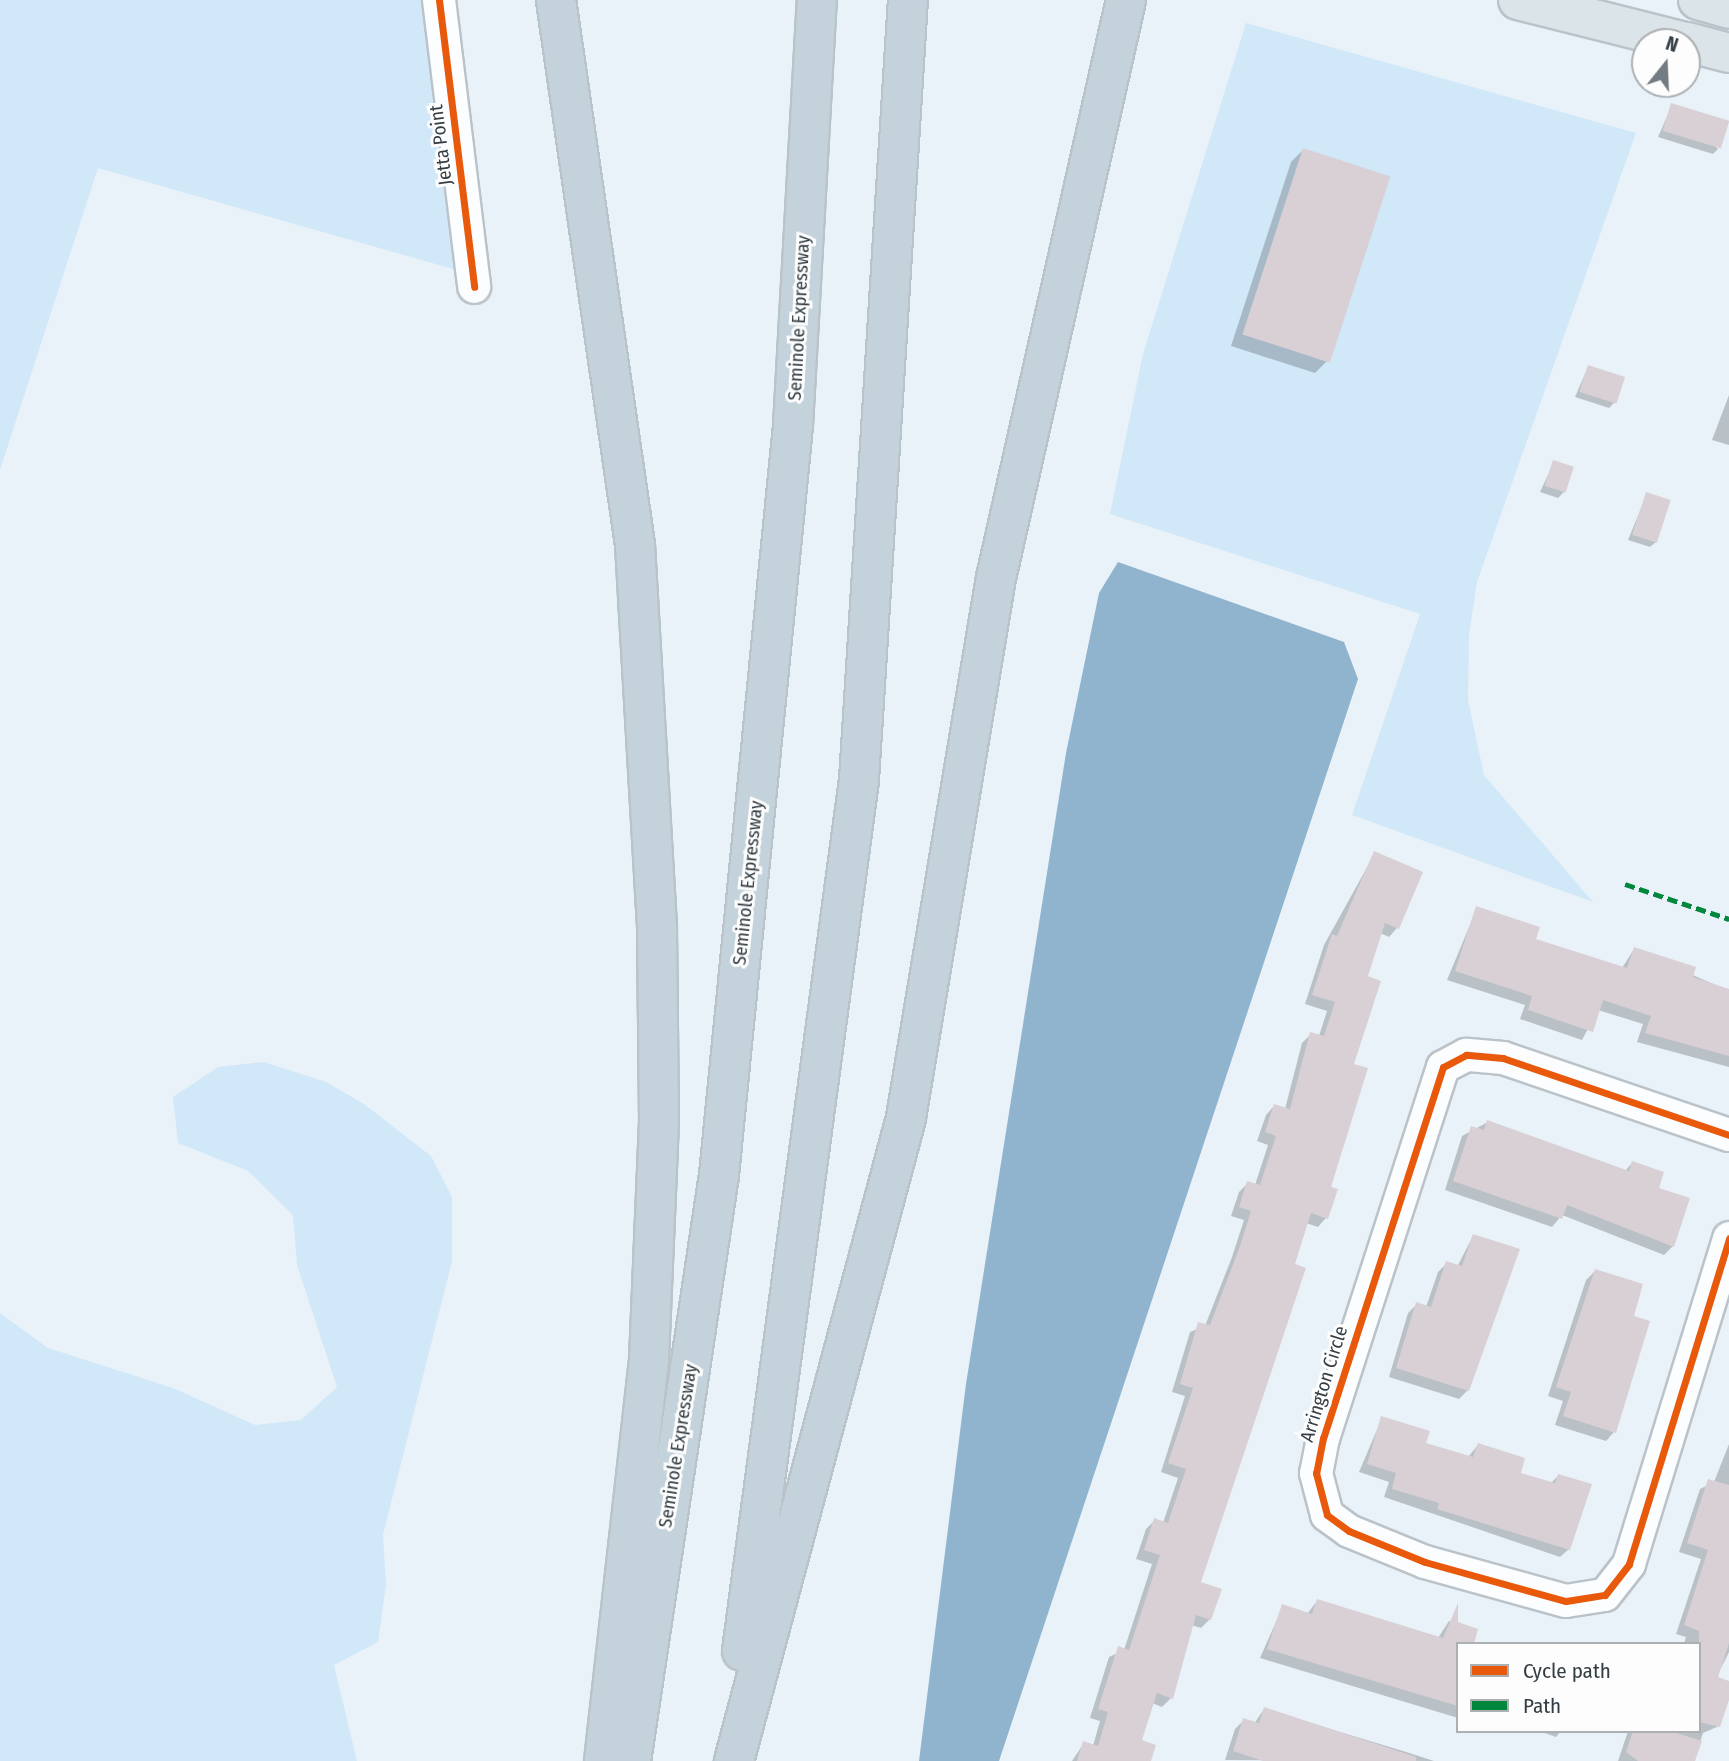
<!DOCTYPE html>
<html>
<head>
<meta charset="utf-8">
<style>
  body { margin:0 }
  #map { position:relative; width:1729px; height:1761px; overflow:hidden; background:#e9f2f8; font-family:"Fira Sans Condensed",sans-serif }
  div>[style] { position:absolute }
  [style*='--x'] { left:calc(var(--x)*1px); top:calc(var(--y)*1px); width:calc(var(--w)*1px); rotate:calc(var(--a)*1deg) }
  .green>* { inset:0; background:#d1e8f9 }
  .water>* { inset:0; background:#90b4ce }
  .shadow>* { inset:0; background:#0003 }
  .building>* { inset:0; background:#d8d0d5; transform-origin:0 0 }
  .roads { filter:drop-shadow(2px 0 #bac3c9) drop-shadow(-2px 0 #bac3c9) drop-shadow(0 2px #bac3c9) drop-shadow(0 -2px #bac3c9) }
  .minor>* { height:32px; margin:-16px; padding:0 16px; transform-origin:16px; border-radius:16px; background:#fcfdfe }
  .major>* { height:38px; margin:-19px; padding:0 19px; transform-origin:19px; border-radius:19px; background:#dbe4e9 }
  .highway>* { height:38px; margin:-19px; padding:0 19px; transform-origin:19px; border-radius:19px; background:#c4d3db }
  .quiet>* { height:5px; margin-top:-2.5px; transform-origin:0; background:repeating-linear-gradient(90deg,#00873e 0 10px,transparent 0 15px) }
  .cycleway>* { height:7px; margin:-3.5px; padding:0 3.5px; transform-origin:3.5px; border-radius:3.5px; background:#e8590c }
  span { translate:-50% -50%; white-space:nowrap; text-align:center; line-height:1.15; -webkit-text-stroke:6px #fdfdfd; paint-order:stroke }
  .street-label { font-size:19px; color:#333d44 }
  .legend { position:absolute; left:1456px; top:1642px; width:245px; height:91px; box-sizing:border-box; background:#fdfdfd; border:2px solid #acb0b3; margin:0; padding:9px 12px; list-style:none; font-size:21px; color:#333d44 }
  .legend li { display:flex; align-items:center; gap:14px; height:35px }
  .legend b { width:35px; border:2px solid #acb0b3 }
  .north { position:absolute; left:1631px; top:28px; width:70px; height:70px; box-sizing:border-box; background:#fdfdfd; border:2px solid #acb0b3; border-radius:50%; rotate:18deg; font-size:19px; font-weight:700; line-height:28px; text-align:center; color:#333d44 }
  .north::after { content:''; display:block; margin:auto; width:24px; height:32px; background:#737c83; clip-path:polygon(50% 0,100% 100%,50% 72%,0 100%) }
</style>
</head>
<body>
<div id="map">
  <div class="green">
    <i style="clip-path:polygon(0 0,427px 0,460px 271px,98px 168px,0 470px)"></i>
    <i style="clip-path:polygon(1246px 23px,1636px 133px,1477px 582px,1469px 635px,1468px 700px,1484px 775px,1593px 902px,1352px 815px,1420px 614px,1110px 514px,1143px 354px)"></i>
    <i style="clip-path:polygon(264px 1062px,326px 1082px,364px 1104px,431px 1156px,452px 1197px,452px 1261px,383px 1535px,386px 1585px,378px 1642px,334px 1665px,357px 1761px,0 1761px,0 1313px,48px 1348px,173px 1388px,255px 1425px,301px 1420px,337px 1387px,297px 1265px,293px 1215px,248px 1171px,178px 1143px,173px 1097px,218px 1067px)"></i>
  </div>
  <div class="water">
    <i style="clip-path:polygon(1118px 562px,1344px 642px,1358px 679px,999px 1761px,919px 1761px,966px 1384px,1066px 753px,1099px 593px)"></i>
  </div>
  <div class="shadow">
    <i style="clip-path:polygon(1672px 105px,1718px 149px,1713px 154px,1658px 137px)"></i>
    <i style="clip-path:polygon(1303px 150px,1387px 178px,1327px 361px,1315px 373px,1231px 346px,1291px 162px)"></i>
    <i style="clip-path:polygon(1588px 367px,1615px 402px,1609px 408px,1575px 397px)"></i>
    <i style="clip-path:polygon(1729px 395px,1729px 445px,1712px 440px)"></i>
    <i style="clip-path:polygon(1554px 462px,1564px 492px,1558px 498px,1540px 492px)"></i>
    <i style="clip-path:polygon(1647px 494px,1656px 542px,1650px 547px,1628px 540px)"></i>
    <i style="clip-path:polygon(1375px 853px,1397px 928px,1389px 937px,1380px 933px,1365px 977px,1326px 1218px,1318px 1227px,1306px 1223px,1199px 1584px,1210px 1619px,1201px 1628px,1191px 1625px,1171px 1698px,1162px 1707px,1152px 1703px,1140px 1741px,1149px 1761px,1072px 1761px,1084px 1743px,1093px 1746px,1100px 1721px,1090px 1718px,1109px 1657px,1124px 1650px,1152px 1564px,1136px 1559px,1146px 1529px,1155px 1520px,1163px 1523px,1178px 1478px,1161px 1472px,1185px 1396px,1172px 1392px,1190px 1332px,1205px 1326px,1232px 1257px,1244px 1220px,1231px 1216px,1239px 1192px,1248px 1183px,1255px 1185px,1268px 1145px,1257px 1141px,1266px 1115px,1274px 1106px,1285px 1109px,1302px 1043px,1311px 1034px,1319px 1036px,1327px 1011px,1305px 1004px,1324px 945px)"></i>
    <i style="clip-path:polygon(1477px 908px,1534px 940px,1622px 968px,1634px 949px,1729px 991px,1729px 1067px,1637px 1042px,1643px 1024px,1598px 1010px,1582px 1040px,1520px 1019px,1525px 1005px,1447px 980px)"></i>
    <i style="clip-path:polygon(1488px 1122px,1625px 1171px,1632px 1163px,1673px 1246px,1664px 1255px,1562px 1215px,1552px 1227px,1445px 1190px,1462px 1136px)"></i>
    <i style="clip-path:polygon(1473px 1236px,1468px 1390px,1459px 1399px,1389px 1377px,1408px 1313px,1417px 1304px,1426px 1307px,1438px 1272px,1447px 1263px,1457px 1267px)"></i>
    <i style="clip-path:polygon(1595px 1271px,1632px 1317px,1614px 1432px,1606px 1441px,1555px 1425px,1563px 1401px,1548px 1396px,1586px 1280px)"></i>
    <i style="clip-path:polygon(1382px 1418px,1424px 1444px,1468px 1457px,1478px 1445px,1519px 1474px,1550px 1484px,1558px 1476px,1569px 1549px,1560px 1557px,1384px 1497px,1389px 1482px,1359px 1472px)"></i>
    <i style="clip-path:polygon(1729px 1444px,1729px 1652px,1716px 1678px,1729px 1682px,1729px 1694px,1719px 1726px,1703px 1733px,1694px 1761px,1618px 1761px,1628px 1731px,1699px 1731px,1699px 1644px,1684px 1644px,1686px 1637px,1676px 1634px,1701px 1559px,1679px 1552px,1700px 1489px,1714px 1482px)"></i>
    <i style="clip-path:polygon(1317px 1601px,1438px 1638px,1449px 1621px,1476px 1630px,1458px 1644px,1458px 1718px,1260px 1658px,1283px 1606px,1307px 1614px)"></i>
    <i style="clip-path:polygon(1264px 1709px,1403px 1751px,1434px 1761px,1225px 1760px,1235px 1729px,1244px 1720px,1254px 1724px)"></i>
    <i style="clip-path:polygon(1539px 1731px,1561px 1731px,1556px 1737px)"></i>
  </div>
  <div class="building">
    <i style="left:1671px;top:103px;width:61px;height:29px;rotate:17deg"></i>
    <i style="left:1303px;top:148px;width:92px;height:196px;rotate:18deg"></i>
    <i style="left:1588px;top:365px;width:39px;height:28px;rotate:18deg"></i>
    <i style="left:1553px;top:460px;width:22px;height:27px;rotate:18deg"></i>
    <i style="left:1646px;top:492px;width:26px;height:45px;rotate:18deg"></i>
    <i style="clip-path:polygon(1374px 851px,1423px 872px,1399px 929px,1385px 923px,1368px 976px,1381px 981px,1354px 1064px,1368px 1068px,1331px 1187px,1338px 1189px,1328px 1219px,1311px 1213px,1295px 1264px,1306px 1268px,1201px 1582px,1222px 1589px,1211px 1620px,1196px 1615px,1173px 1699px,1157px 1693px,1142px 1740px,1156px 1745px,1151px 1761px,1077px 1761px,1083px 1741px,1098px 1746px,1108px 1712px,1098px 1709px,1118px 1646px,1129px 1650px,1160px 1555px,1144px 1550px,1154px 1518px,1168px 1523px,1186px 1469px,1168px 1463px,1193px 1388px,1180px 1384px,1198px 1322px,1210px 1325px,1240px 1246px,1251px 1211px,1239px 1207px,1247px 1181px,1260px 1185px,1276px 1136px,1265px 1132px,1274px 1104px,1290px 1109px,1310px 1032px,1324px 1036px,1335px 1002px,1312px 995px,1332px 934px,1337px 936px)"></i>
    <i style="clip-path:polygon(1476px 906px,1540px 927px,1536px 939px,1627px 968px,1634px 947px,1696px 967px,1693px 977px,1729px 989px,1729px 1056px,1645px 1033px,1651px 1016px,1603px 1000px,1593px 1032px,1528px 1010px,1532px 996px,1455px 971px)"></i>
    <i style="clip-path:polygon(1487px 1120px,1629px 1171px,1632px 1161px,1664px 1172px,1659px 1188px,1690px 1198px,1674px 1247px,1567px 1205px,1562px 1219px,1453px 1181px,1471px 1126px,1484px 1130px)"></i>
    <i style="clip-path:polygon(1473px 1234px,1520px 1249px,1469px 1391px,1396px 1368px,1416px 1302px,1431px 1307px,1446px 1261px,1462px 1266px)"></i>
    <i style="clip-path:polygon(1595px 1269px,1643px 1284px,1634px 1316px,1650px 1321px,1616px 1433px,1563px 1416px,1571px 1392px,1556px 1387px)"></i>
    <i style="clip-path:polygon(1381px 1416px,1430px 1431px,1426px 1443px,1473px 1457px,1478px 1443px,1525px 1458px,1521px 1473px,1555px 1483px,1558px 1474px,1592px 1484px,1570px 1550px,1437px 1509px,1439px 1503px,1392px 1489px,1396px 1473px,1367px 1464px)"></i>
    <i style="clip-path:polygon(1708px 1479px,1729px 1485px,1729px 1643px,1718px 1677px,1729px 1681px,1729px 1700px,1720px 1727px,1699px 1722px,1699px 1631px,1684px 1625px,1708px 1550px,1687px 1543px)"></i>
    <i style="clip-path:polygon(1317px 1599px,1443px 1638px,1458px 1603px,1458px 1622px,1478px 1629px,1474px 1644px,1458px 1644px,1458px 1706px,1267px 1649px,1282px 1604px,1312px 1614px)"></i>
    <i style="clip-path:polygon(1264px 1707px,1416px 1757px,1416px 1761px,1263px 1761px,1233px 1751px,1243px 1718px,1259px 1723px)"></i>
    <i style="clip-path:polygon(1633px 1731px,1670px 1731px,1702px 1741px,1695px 1761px,1638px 1761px,1626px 1752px)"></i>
  </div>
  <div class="roads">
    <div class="minor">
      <i style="--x:439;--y:0;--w:289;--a:83"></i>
      <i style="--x:1729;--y:1135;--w:239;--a:-161.2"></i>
      <i style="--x:1503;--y:1058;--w:37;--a:-175"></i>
      <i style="--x:1466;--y:1055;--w:26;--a:152"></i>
      <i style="--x:1443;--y:1067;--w:390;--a:107.9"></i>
      <i style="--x:1323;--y:1438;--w:36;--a:101"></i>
      <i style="--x:1316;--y:1473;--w:43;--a:75.3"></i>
      <i style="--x:1327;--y:1515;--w:27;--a:36"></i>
      <i style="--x:1349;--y:1531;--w:82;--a:22.2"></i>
      <i style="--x:1425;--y:1562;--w:146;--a:15.5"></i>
      <i style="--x:1566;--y:1601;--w:39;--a:-9"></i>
      <i style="--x:1605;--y:1595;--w:39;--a:-52"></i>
      <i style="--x:1629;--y:1564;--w:341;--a:-72.9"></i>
    </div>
    <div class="major">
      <i style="--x:1518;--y:0;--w:172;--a:14.1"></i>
      <i style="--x:1698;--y:0;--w:32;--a:16"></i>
      <i style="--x:1687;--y:42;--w:43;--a:14.7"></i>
    </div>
    <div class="highway">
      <i style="--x:556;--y:0;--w:551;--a:81.75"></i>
      <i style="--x:635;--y:545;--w:385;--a:86.7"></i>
      <i style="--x:657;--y:929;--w:192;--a:89.4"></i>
      <i style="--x:659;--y:1121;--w:239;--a:92.4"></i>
      <i style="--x:649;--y:1360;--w:404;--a:96.4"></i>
      <i style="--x:742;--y:1651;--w:879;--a:-82.35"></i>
      <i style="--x:859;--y:780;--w:782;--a:-86.41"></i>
      <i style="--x:631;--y:1761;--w:593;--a:-81.46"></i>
      <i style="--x:719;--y:1175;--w:753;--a:-84.36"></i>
      <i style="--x:793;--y:426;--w:427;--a:-86.8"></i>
      <i style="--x:734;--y:1761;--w:666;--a:-75.02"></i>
      <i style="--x:906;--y:1118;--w:547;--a:-80.54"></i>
      <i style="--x:996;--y:578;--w:592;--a:-77.32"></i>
    </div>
  </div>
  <div class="quiet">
    <i style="--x:1625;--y:884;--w:110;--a:18.6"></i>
  </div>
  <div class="cycleway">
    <i style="--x:439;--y:0;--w:289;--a:83"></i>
    <i style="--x:1729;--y:1135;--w:239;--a:-161.2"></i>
    <i style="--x:1503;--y:1058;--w:37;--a:-175"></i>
    <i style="--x:1466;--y:1055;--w:26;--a:152"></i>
    <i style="--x:1443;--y:1067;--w:390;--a:107.9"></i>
    <i style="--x:1323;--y:1438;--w:36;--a:101"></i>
    <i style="--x:1316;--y:1473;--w:43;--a:75.3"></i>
    <i style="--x:1327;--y:1515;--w:27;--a:36"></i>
    <i style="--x:1349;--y:1531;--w:82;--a:22.2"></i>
    <i style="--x:1425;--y:1562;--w:146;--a:15.5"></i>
    <i style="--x:1566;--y:1601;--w:39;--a:-9"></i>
    <i style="--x:1605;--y:1595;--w:39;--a:-52"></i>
    <i style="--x:1629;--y:1564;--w:341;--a:-72.9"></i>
  </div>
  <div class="street-label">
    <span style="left:441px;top:145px;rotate:-97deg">Jetta Point</span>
    <span style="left:799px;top:318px;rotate:-87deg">Seminole Expressway</span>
    <span style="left:748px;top:883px;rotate:-84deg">Seminole Expressway</span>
    <span style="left:1324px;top:1384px;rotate:-73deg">Arrington Circle</span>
    <span style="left:678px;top:1446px;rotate:-81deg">Seminole Expressway</span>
  </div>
  <ul class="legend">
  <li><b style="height:9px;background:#e8590c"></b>Cycle path</li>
  <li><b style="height:9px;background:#00873e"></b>Path</li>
  </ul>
  <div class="north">N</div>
</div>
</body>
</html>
